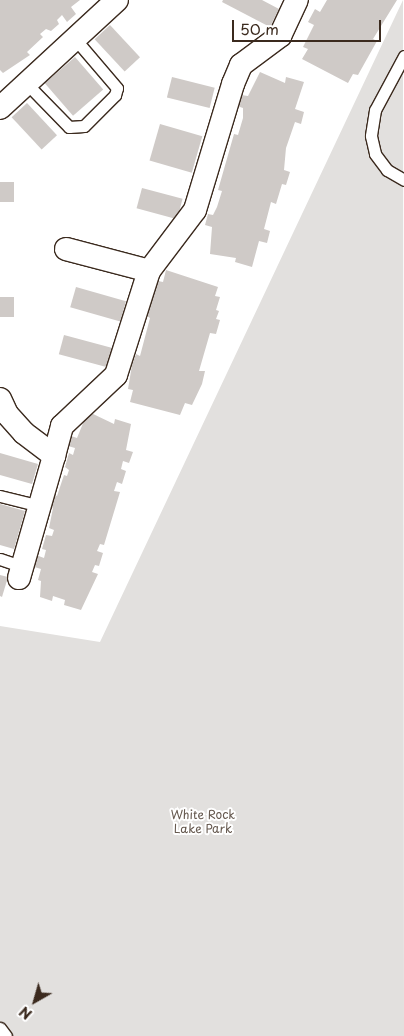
<!DOCTYPE html>
<html>
<head>
<meta charset="utf-8">
<style>
  body { margin:0 }
  #map { position:relative; width:404px; height:1036px; overflow:hidden; background:#fff; font-family:"Playpen Sans",sans-serif }
  div>[style] { position:absolute }
  [style*='--x'] { left:calc(var(--x)*1px); top:calc(var(--y)*1px); width:calc(var(--w)*1px); rotate:calc(var(--a)*1deg) }
  .green>* { inset:0; background:#e2e0de }
  .building>* { inset:0; background:#cfcac7; transform-origin:0 0 }
  .roads { filter:drop-shadow(1px 0 #3b2a1e) drop-shadow(-1px 0 #3b2a1e) drop-shadow(0 1px #3b2a1e) drop-shadow(0 -1px #3b2a1e) }
  .lane>* { height:11px; margin:-5.5px; padding:0 5.5px; transform-origin:5.5px; border-radius:5.5px; background:#fff }
  .street>* { height:22px; margin:-11px; padding:0 11px; transform-origin:11px; border-radius:11px; background:#fff }
  span { translate:-50% -50%; white-space:nowrap; text-align:center; line-height:1.15; -webkit-text-stroke:4px #fff; paint-order:stroke }
  .park-label { font-size:12px; color:#65584e }
  .north { position:absolute; left:10px; top:976px; width:50px; height:50px; -webkit-text-stroke:4px #fff; paint-order:stroke; rotate:218deg; font-size:14px; font-weight:700; line-height:20px; text-align:center; color:#3b2a1e }
  .north::after { content:''; display:block; margin:auto; width:18px; height:22px; background:#3b2a1e; clip-path:polygon(50% 0,100% 100%,50% 72%,0 100%) }
  .scale { position:absolute; left:232px; top:20px; width:149px; height:22px; box-sizing:border-box; border:2px solid #3b2a1e; border-top:0; padding-left:6px; font-size:15px; line-height:18px; white-space:nowrap; color:#3b2a1e; -webkit-text-stroke:4px #fff; paint-order:stroke }
</style>
</head>
<body>
<div id="map">
  <div class="green">
    <i style="clip-path:polygon(403px 0,404px 1036px,0 1036px,0 626px,100px 642px)"></i>
  </div>
  <div class="building">
    <i style="clip-path:polygon(0 0,80px 0,71px 7px,76px 14px,67px 22px,62px 15px,57px 20px,59px 24px,51px 31px,46px 29px,40px 34px,43px 37px,27px 52px,30px 55px,3px 73px,0 70px)"></i>
    <i style="clip-path:polygon(223px 0,262px 0,279px 9px,270px 27px,222px 2px)"></i>
    <i style="clip-path:polygon(327px 0,397px 0,373px 39px,377px 41px,358px 75px,353px 74px,348px 83px,302px 59px,308px 49px,303px 47px,314px 25px,308px 22px,315px 9px,320px 12px)"></i>
    <i style="left:110px;top:25px;width:44px;height:21px;rotate:47deg"></i>
    <i style="left:75px;top:57px;width:43px;height:40px;rotate:49deg"></i>
    <i style="clip-path:polygon(260px 72px,285px 83px,286px 77px,304px 82px,295px 109px,304px 112px,301px 124px,295px 122px,286px 148px,284px 170px,290px 172px,286px 185px,282px 184px,276px 204px,271px 202px,264px 229px,270px 231px,267px 243px,259px 241px,252px 267px,235px 262px,236px 258px,210px 254px,212px 227px,205px 225px,208px 214px,213px 215px,217px 207px,222px 191px,218px 190px,234px 134px,238px 135px,243px 118px,243px 108px,237px 106px,241px 95px,248px 96px)"></i>
    <i style="left:172px;top:77px;width:44px;height:21px;rotate:14deg"></i>
    <i style="left:27px;top:103px;width:44px;height:21px;rotate:47deg"></i>
    <i style="left:160px;top:124px;width:44px;height:38px;rotate:16deg"></i>
    <i style="left:0;top:182px;width:14px;height:20px"></i>
    <i style="left:142px;top:188px;width:42px;height:21px;rotate:15deg"></i>
    <i style="clip-path:polygon(166px 270px,218px 287px,215px 296px,220px 297px,216px 310px,219px 311px,216px 319px,220px 320px,216px 334px,210px 333px,199px 371px,205px 371px,202px 384px,192px 405px,185px 403px,180px 415px,130px 402px,133px 390px,128px 389px,132px 365px,136px 354px,140px 356px,150px 318px,147px 316px,158px 281px,163px 282px)"></i>
    <i style="left:76px;top:287px;width:52px;height:21px;rotate:16deg"></i>
    <i style="left:0;top:297px;width:14px;height:20px"></i>
    <i style="left:64px;top:335px;width:53px;height:20px;rotate:15deg"></i>
    <i style="clip-path:polygon(91px 413px,114px 424px,115px 419px,131px 424px,126px 450px,133px 452px,129px 463px,123px 461px,121px 469px,126px 471px,122px 484px,117px 482px,114px 491px,120px 492px,104px 545px,100px 544px,97px 551px,103px 553px,99px 566px,95px 565px,92px 572px,98px 574px,81px 610px,64px 605px,65px 600px,53px 596px,52px 601px,40px 597px,41px 581px,38px 580px,41px 569px,28px 565px,36px 555px,44px 558px,46px 550px,42px 549px,46px 535px,52px 536px,54px 530px,49px 528px,53px 508px,47px 505px,51px 493px,57px 496px,64px 475px,67px 476px,69px 470px,65px 467px,69px 453px,73px 455px,75px 448px,68px 446px,71px 436px,77px 438px,86px 416px,89px 417px)"></i>
    <i style="clip-path:polygon(0 453px,38px 464px,32px 484px,0 475px)"></i>
    <i style="clip-path:polygon(0 504px,25px 511px,14px 549px,0 545px)"></i>
    <i style="clip-path:polygon(0 575px,8px 577px,2px 597px,0 596px)"></i>
  </div>
  <div class="roads">
    <div class="lane">
      <i style="--x:404;--y:56;--w:61;--a:118.2"></i>
      <i style="--x:375;--y:110;--w:26;--a:99"></i>
      <i style="--x:371;--y:136;--w:18;--a:77"></i>
      <i style="--x:375;--y:154;--w:20;--a:53"></i>
      <i style="--x:387;--y:170;--w:20;--a:30"></i>
      <i style="--x:27;--y:84;--w:60;--a:45.7"></i>
      <i style="--x:69;--y:127;--w:15;--a:-4"></i>
      <i style="--x:84;--y:126;--w:44;--a:-45"></i>
      <i style="--x:115;--y:95;--w:7;--a:-74"></i>
      <i style="--x:117;--y:88;--w:63;--a:-130.5"></i>
      <i style="--x:0;--y:496;--w:41;--a:14"></i>
      <i style="--x:0;--y:559;--w:24;--a:19"></i>
      <i style="--x:0;--y:1028;--w:10;--a:53"></i>
    </div>
    <div class="street">
      <i style="--x:0;--y:108;--w:159;--a:-42.7"></i>
      <i style="--x:66;--y:249;--w:86;--a:14.8"></i>
      <i style="--x:0;--y:399;--w:17;--a:65"></i>
      <i style="--x:7;--y:414;--w:25;--a:48"></i>
      <i style="--x:24;--y:433;--w:38;--a:37"></i>
      <i style="--x:54;--y:456;--w:127;--a:106"></i>
      <i style="--x:54;--y:456;--w:31;--a:-75"></i>
      <i style="--x:62;--y:426;--w:74;--a:-43.4"></i>
      <i style="--x:116;--y:375;--w:109;--a:-72.4"></i>
      <i style="--x:149;--y:271;--w:76;--a:-53"></i>
      <i style="--x:195;--y:210;--w:132;--a:-73.2"></i>
      <i style="--x:233;--y:84;--w:21;--a:-67"></i>
      <i style="--x:241;--y:65;--w:49;--a:-36.6"></i>
      <i style="--x:280;--y:36;--w:40;--a:-65"></i>
    </div>
  </div>
  <div class="park-label">
    <span style="left:203px;top:822px">White Rock<br>Lake Park</span>
  </div>
  <div class="north">N</div>
  <div class="scale">50 m</div>
</div>
</body>
</html>
